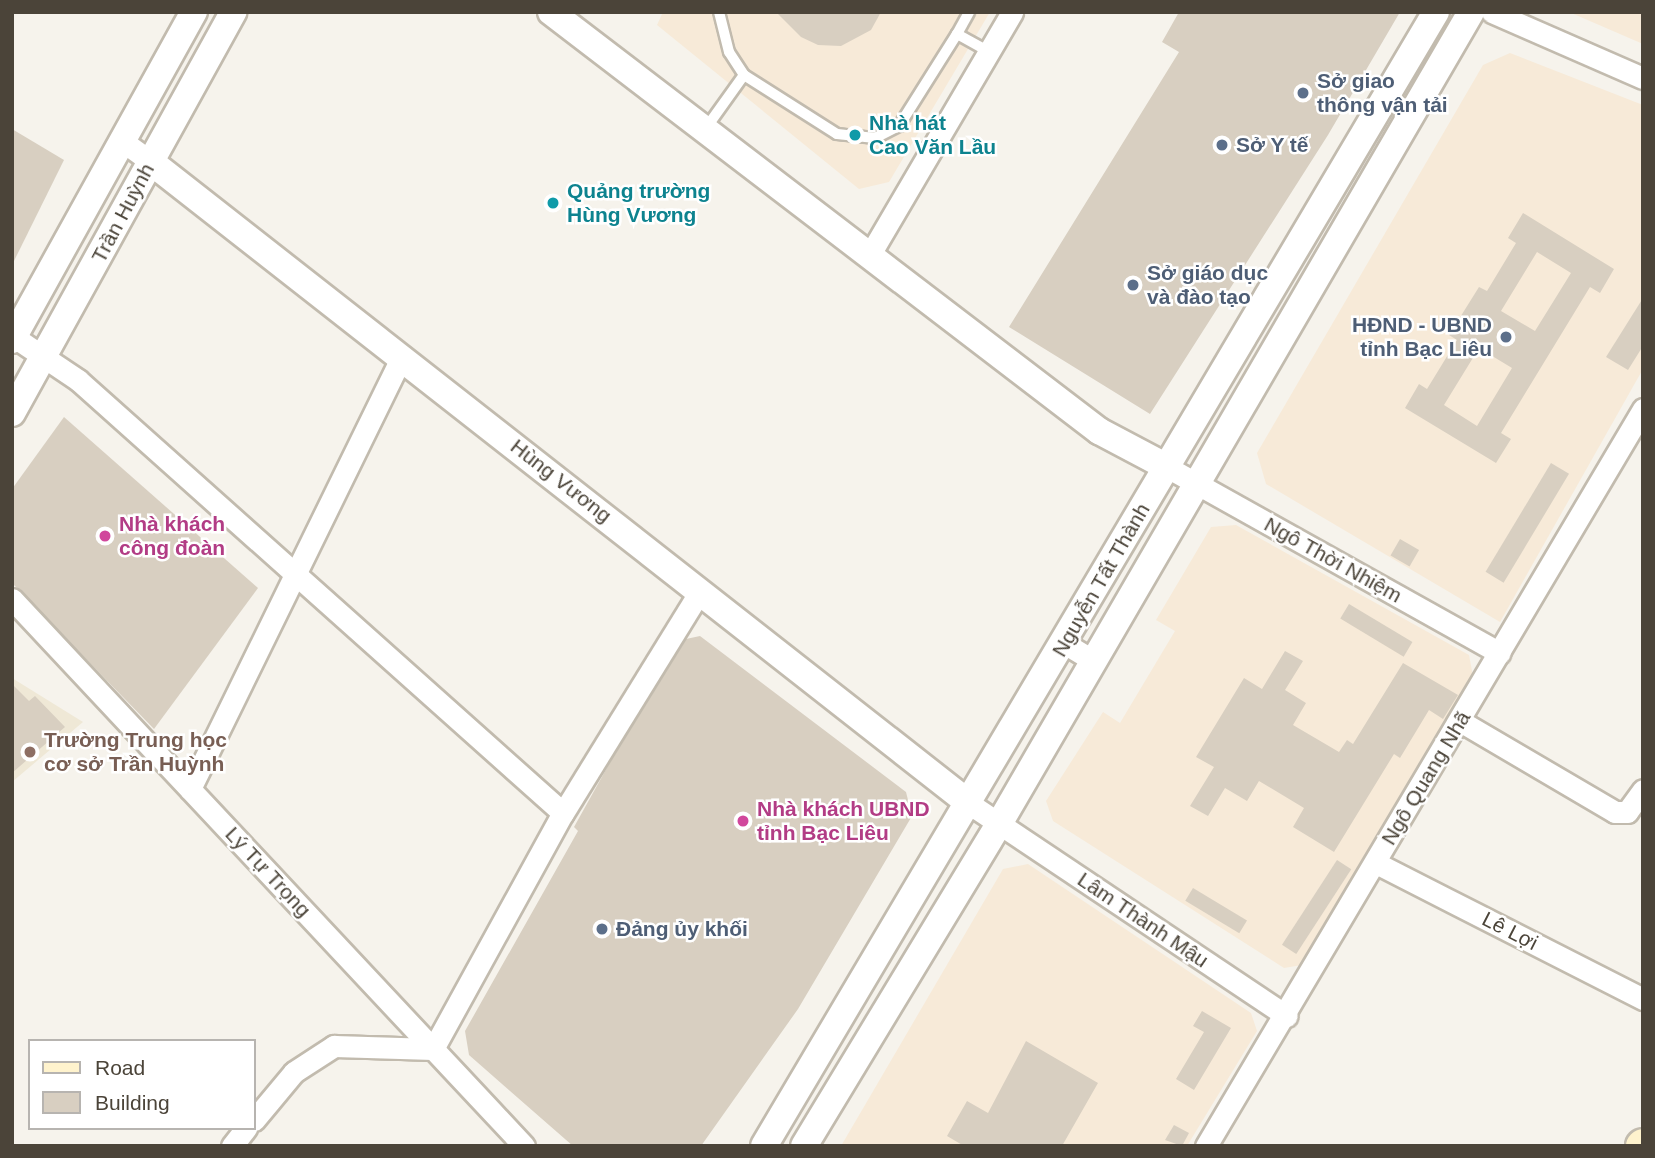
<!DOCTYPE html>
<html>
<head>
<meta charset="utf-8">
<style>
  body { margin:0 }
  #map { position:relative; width:1655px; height:1158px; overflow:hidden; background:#f6f3ec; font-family:Arial,sans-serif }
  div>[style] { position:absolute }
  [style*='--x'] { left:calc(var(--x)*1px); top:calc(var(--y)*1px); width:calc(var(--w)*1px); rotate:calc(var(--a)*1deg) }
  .commercial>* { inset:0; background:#f7ead8 }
  .education>* { inset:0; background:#efe8d6 }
  .building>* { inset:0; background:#d8cfc1; transform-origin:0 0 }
  .roads { filter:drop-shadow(2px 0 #c2bbae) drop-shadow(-2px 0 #c2bbae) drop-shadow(0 2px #c2bbae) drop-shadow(0 -2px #c2bbae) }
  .service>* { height:10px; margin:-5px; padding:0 5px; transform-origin:5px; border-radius:5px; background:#fff }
  .minor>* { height:21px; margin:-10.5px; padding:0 10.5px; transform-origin:10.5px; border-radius:10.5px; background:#fff }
  .tertiary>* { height:26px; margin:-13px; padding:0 13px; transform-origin:13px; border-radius:13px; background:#fff }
  .secondary>* { height:32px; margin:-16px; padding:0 16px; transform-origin:16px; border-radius:16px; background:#fff3cd }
  .dots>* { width:19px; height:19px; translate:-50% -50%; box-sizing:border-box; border:4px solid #fff; border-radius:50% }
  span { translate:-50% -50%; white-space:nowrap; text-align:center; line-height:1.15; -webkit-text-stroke:5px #fff; paint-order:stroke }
  .service-label { font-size:21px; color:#4e5e75; font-weight:700 }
  .left { translate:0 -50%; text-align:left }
  .right { translate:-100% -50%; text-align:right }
  .culture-label { font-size:21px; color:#0d838f; font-weight:700 }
  .street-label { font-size:21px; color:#4b4439 }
  .hotel-label { font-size:21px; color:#b23c85; font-weight:700 }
  .education-label { font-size:21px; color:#785e54; font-weight:700 }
  .frame { position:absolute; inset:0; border:14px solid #4b4439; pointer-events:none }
  .legend { position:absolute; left:28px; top:1039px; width:228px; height:91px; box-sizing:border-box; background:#fff; border:2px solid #b7b4b0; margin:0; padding:9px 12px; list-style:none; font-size:21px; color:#4b4439 }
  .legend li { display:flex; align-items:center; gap:14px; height:35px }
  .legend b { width:35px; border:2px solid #b7b4b0 }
</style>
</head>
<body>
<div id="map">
  <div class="commercial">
    <i style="clip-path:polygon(663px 12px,990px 12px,889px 182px,859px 189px,657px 25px)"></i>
    <i style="clip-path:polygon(1569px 12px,1643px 12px,1643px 44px)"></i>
    <i style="clip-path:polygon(1510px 53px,1643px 105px,1643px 369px,1500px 622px,1266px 484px,1257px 453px,1483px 65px)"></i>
    <i style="clip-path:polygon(1236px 525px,1469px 655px,1473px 676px,1302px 965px,1284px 968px,1053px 821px,1046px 801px,1103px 712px,1120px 723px,1175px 631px,1156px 620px,1211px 527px)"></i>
    <i style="clip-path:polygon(1028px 864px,1251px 1013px,1257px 1031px,1187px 1146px,841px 1146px,1003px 869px)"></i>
  </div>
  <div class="education">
    <i style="clip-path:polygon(12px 678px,83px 722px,12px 782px)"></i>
  </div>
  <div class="building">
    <i style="clip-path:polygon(776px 12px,881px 12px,871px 30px,841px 46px,818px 45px,801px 37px)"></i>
    <i style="clip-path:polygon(1179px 12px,1400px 12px,1328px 135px,1150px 414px,1009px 327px,1179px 52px,1162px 42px)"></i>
    <i style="clip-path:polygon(12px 129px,64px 160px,12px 265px)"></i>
    <i style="clip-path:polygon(evenodd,1523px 213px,1614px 269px,1600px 293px,1590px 287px,1501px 433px,1511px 439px,1496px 463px,1405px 408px,1419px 384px,1427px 389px,1457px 340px,1449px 335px,1479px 287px,1487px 291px,1516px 243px,1508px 238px,1523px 213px,1537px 252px,1571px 273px,1535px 331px,1501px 311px,1537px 252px,1523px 213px,1479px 348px,1512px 368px,1477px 426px,1444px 405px,1479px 348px)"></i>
    <i style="clip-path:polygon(1643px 298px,1643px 346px,1628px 370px,1606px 357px)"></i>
    <i style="clip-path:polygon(64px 417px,258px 588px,154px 729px,12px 583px,12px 489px)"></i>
    <i style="left:1551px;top:463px;width:21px;height:127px;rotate:31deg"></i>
    <i style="left:1400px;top:539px;width:22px;height:19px;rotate:30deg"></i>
    <i style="left:1349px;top:604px;width:74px;height:17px;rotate:31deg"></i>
    <i style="clip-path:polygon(700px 636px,906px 792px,912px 816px,798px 1009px,701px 1146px,573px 1146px,469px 1055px,465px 1031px,578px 831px,574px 827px,618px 748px,686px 639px)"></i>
    <i style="clip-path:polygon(1285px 651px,1303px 661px,1285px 690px,1306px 703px,1293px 725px,1339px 752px,1347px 740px,1353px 744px,1403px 663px,1458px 695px,1443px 719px,1429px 710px,1400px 758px,1394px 754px,1334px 852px,1293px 827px,1304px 808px,1259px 781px,1247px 801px,1225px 788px,1208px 816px,1190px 806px,1214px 767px,1196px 757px,1244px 678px,1262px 689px)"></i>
    <i style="clip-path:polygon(12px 684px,29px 701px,35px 696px,65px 727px,12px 773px)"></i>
    <i style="left:1337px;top:860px;width:17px;height:101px;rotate:33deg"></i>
    <i style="left:1193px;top:888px;width:63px;height:15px;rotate:31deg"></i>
    <i style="clip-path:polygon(1202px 1011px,1231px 1028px,1194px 1090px,1176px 1079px,1204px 1032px,1193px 1026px)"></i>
    <i style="clip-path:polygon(1026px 1041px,1098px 1083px,1062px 1146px,964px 1146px,947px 1136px,967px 1101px,988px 1113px)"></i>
    <i style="clip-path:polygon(1174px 1125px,1189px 1133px,1182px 1146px,1165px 1140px)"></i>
  </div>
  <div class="roads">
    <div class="service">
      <i style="--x:957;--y:34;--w:25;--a:-61"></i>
      <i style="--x:744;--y:75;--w:110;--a:32.4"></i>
      <i style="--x:837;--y:134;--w:38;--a:6"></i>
      <i style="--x:875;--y:138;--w:27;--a:-27"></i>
      <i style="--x:899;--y:126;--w:109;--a:-57.8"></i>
      <i style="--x:957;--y:34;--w:37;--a:29"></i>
      <i style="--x:706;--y:128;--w:65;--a:-54.4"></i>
      <i style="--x:744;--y:75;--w:27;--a:-123"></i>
      <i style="--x:729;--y:52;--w:41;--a:-104"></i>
    </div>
    <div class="minor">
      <i style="--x:1492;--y:12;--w:165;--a:23.6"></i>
      <i style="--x:125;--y:143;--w:32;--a:36"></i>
      <i style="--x:869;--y:256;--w:283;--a:-59.6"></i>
      <i style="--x:14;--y:337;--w:77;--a:33.9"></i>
      <i style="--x:78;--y:380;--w:650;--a:41.76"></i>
      <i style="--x:1167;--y:467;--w:381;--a:29.2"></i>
      <i style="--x:12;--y:599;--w:749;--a:46.89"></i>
      <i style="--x:1064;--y:643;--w:33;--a:31"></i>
      <i style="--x:1460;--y:721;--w:180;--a:30.4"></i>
      <i style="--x:1615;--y:812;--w:12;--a:0"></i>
      <i style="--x:1627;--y:812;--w:27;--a:-54"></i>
      <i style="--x:190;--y:789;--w:482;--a:-63.9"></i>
      <i style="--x:970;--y:804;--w:381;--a:33.8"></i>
      <i style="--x:1376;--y:863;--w:300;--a:27"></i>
      <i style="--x:254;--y:1120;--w:62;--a:-50.2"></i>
      <i style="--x:294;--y:1072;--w:48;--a:-33"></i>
      <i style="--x:334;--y:1046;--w:99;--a:1.7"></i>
      <i style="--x:433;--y:1049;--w:269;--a:-61.2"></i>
      <i style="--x:563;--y:813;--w:261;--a:-58.3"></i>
      <i style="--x:232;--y:1146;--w:23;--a:-52"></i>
      <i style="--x:1206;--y:1146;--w:857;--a:-59.33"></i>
    </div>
    <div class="tertiary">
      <i style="--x:551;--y:12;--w:690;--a:37.4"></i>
      <i style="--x:1099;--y:431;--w:77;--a:27.9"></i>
      <i style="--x:151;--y:162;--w:1041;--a:38.09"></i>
      <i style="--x:12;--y:340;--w:375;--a:-61"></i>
      <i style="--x:12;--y:413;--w:458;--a:-61.1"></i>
      <i style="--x:764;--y:1146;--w:1318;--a:-59.35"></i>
      <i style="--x:804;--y:1146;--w:376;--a:-58.8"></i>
      <i style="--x:999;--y:824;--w:939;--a:-59.83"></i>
    </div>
    <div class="secondary">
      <i style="--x:1642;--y:1146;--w:1;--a:-45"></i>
    </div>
  </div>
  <div class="dots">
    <i style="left:1303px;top:93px;background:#5c6f8a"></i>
    <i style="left:855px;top:135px;background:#0f9aa8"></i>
    <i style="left:1222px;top:145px;background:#5c6f8a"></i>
    <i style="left:553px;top:203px;background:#0f9aa8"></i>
    <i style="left:1133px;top:285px;background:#5c6f8a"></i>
    <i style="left:1506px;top:337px;background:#5c6f8a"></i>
    <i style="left:105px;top:536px;background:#d1479c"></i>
    <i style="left:30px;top:752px;background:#8d6e63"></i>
    <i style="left:743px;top:821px;background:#d1479c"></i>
    <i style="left:602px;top:929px;background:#5c6f8a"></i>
  </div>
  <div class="service-label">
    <span class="left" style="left:1317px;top:93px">Sở giao<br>thông vận tải</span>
    <span class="left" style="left:1236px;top:145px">Sở Y tế</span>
    <span class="left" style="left:1147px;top:285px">Sở giáo dục<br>và đào tạo</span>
    <span class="right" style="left:1492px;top:337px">HĐND - UBND<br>tỉnh Bạc Liêu</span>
    <span class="left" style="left:616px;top:929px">Đảng ủy khối</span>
  </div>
  <div class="culture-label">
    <span class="left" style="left:869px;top:135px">Nhà hát<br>Cao Văn Lầu</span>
    <span class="left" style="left:567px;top:203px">Quảng trường<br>Hùng Vương</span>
  </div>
  <div class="street-label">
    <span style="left:123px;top:213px;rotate:-62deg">Trần Huỳnh</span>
    <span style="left:561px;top:481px;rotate:38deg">Hùng Vương</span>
    <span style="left:1333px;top:560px;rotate:29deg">Ngô Thời Nhiệm</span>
    <span style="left:1101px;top:580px;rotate:-60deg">Nguyễn Tất Thành</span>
    <span style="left:1426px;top:778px;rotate:-59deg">Ngô Quang Nhã</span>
    <span style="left:268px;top:872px;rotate:47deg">Lý Tự Trọng</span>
    <span style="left:1143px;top:920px;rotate:34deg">Lâm Thành Mậu</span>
    <span style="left:1510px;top:931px;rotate:27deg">Lê Lợi</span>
  </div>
  <div class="hotel-label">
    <span class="left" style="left:119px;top:536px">Nhà khách<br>công đoàn</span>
    <span class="left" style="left:757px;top:821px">Nhà khách UBND<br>tỉnh Bạc Liêu</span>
  </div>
  <div class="education-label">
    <span class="left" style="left:44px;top:752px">Trường Trung học<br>cơ sở Trần Huỳnh</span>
  </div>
  <div class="frame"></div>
  <ul class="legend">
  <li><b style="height:9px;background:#fff3cd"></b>Road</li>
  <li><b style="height:19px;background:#d8cfc1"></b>Building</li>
  </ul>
</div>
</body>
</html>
